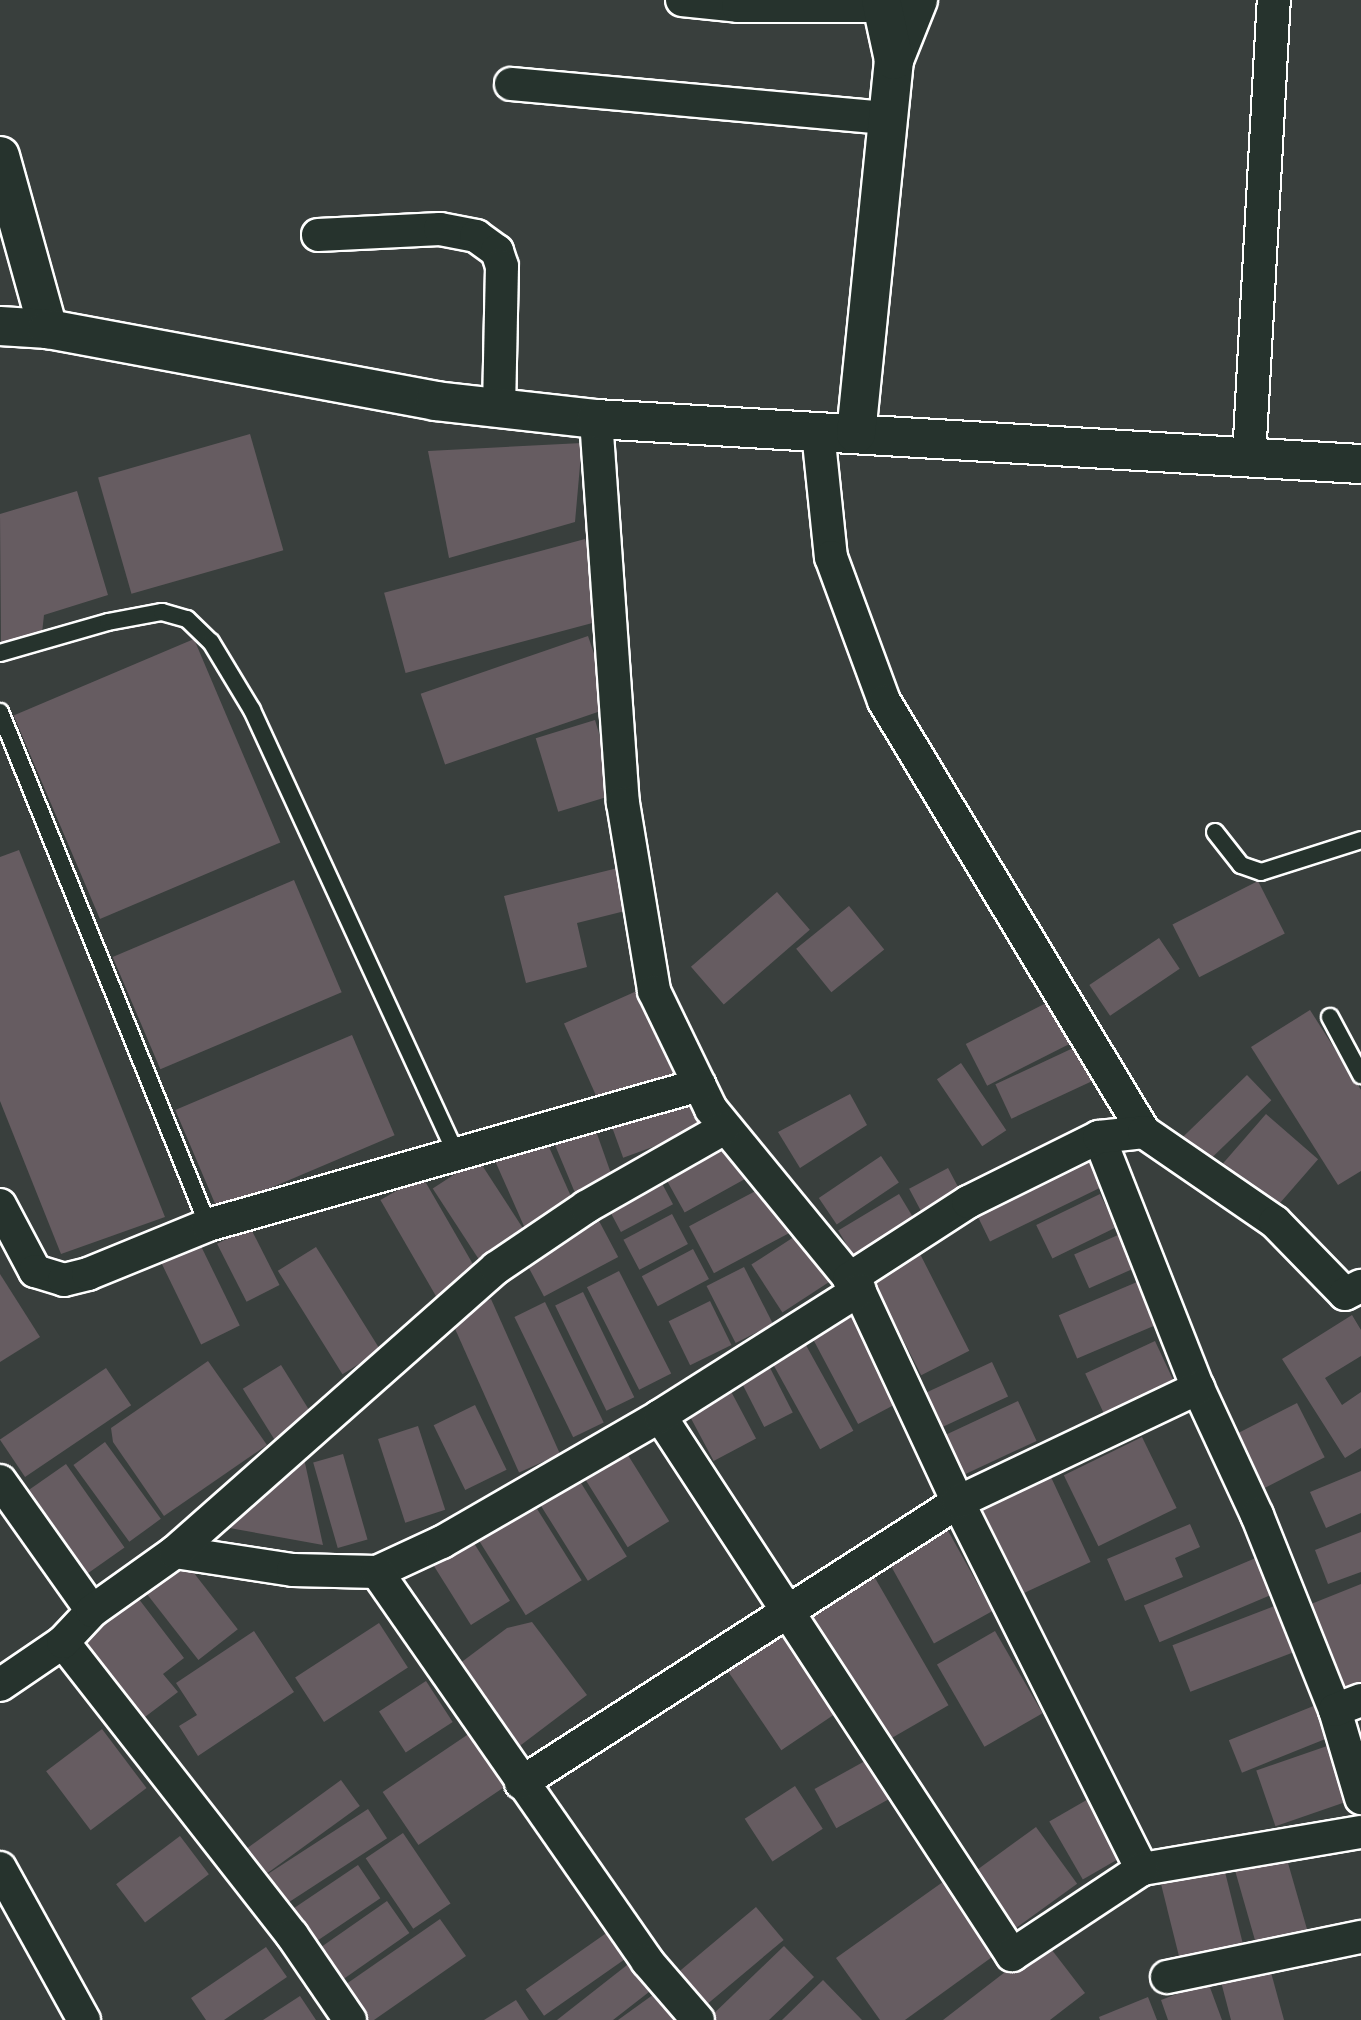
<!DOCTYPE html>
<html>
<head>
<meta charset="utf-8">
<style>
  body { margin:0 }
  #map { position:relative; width:1361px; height:2020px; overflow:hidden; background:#393f3d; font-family:Itim,sans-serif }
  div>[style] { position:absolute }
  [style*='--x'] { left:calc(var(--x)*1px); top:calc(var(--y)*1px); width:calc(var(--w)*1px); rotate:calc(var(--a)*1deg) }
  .building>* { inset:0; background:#665c61; transform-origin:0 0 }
  .roads { filter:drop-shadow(2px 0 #fff) drop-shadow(-2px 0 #fff) drop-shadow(0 2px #fff) drop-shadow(0 -2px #fff) }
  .lane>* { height:16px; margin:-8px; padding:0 8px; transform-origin:8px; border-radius:8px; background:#26332d }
  .street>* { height:32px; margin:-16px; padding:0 16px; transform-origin:16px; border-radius:16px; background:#26332d }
  .secondary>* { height:38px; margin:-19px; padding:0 19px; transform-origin:19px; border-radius:19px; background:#26332d }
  span { translate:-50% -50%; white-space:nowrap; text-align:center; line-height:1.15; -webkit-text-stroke:5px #26332d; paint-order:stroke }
</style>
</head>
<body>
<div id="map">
  <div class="building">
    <i style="left:250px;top:434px;width:121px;height:158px;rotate:74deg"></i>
    <i style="clip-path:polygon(582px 443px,575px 522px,449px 558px,428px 451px)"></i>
    <i style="clip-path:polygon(77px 491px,108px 595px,44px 615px,42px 633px,1px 646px,0 514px)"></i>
    <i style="left:585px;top:539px;width:83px;height:208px;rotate:75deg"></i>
    <i style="left:588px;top:636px;width:75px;height:177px;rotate:71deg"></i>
    <i style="left:194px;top:639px;width:221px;height:196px;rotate:67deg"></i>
    <i style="left:595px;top:720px;width:77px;height:62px;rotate:73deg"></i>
    <i style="clip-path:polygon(19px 850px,165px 1217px,61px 1254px,0 1101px,0 857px)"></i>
    <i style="clip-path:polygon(622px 867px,633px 909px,577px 923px,587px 967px,526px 983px,504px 896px)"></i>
    <i style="left:294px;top:880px;width:122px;height:197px;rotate:67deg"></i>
    <i style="left:1258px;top:881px;width:59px;height:96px;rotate:63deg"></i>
    <i style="left:777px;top:892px;width:50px;height:114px;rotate:49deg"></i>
    <i style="left:849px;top:906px;width:56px;height:68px;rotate:51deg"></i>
    <i style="left:1159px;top:938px;width:37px;height:84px;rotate:56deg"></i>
    <i style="left:648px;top:986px;width:104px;height:92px;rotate:66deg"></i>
    <i style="left:1054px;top:999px;width:47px;height:99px;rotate:63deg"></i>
    <i style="clip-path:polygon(1310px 1010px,1361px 1090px,1361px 1171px,1338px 1185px,1251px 1047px)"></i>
    <i style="left:352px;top:1035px;width:109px;height:192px;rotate:67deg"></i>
    <i style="left:1086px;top:1042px;width:38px;height:100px;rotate:65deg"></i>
    <i style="left:961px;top:1063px;width:81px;height:29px;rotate:56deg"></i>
    <i style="left:1247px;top:1075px;width:35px;height:95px;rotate:46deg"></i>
    <i style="left:695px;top:1089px;width:40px;height:91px;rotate:70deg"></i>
    <i style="clip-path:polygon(850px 1094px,867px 1125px,800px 1168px,778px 1132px)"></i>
    <i style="left:1266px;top:1114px;width:69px;height:70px;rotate:41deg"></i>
    <i style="clip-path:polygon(596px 1131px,614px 1182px,578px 1200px,555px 1145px)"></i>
    <i style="left:545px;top:1138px;width:78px;height:55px;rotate:66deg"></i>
    <i style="left:725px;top:1141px;width:43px;height:70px;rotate:61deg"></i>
    <i style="left:1087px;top:1153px;width:37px;height:126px;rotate:64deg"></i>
    <i style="left:881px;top:1156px;width:32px;height:75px;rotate:56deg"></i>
    <i style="left:478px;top:1159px;width:87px;height:54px;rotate:57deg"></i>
    <i style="left:948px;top:1168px;width:34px;height:44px;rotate:62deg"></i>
    <i style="left:422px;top:1176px;width:115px;height:48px;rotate:60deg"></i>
    <i style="left:658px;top:1176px;width:32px;height:59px;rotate:62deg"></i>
    <i style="left:765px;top:1186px;width:53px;height:86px;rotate:62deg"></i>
    <i style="left:899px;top:1194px;width:31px;height:71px;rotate:59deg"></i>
    <i style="left:1100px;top:1194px;width:37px;height:71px;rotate:64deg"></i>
    <i style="left:672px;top:1214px;width:34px;height:55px;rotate:62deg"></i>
    <i style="left:598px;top:1219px;width:43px;height:84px;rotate:62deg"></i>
    <i style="left:250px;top:1227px;width:65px;height:37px;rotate:63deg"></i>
    <i style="left:800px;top:1233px;width:57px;height:58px;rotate:57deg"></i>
    <i style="left:1118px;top:1235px;width:37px;height:48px;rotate:66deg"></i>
    <i style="left:199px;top:1242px;width:93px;height:43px;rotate:64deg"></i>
    <i style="left:316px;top:1247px;width:122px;height:45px;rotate:58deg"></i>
    <i style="left:693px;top:1249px;width:34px;height:58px;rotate:62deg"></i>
    <i style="left:918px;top:1250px;width:113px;height:54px;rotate:63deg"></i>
    <i style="left:744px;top:1267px;width:64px;height:42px;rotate:63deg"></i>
    <i style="left:619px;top:1271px;width:115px;height:36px;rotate:63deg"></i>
    <i style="clip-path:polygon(0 1274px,40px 1337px,0 1362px)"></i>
    <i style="left:1137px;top:1282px;width:47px;height:85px;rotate:67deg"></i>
    <i style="left:583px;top:1292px;width:117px;height:31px;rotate:64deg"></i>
    <i style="left:491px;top:1299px;width:170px;height:45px;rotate:66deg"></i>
    <i style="left:710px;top:1301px;width:49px;height:46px;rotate:64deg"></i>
    <i style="left:545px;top:1302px;width:134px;height:34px;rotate:64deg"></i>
    <i style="left:854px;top:1314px;width:99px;height:48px;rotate:62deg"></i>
    <i style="clip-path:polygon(1352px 1315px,1361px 1330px,1361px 1356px,1325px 1378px,1342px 1405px,1361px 1392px,1361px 1448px,1345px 1458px,1282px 1359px)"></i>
    <i style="left:802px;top:1338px;width:106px;height:38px;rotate:61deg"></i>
    <i style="left:1155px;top:1341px;width:50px;height:77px;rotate:65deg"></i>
    <i style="left:766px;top:1360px;width:59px;height:32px;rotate:63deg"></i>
    <i style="clip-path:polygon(208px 1361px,267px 1445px,164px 1516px,113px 1442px,111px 1428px)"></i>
    <i style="left:992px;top:1362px;width:38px;height:73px;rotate:65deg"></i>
    <i style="left:281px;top:1365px;width:62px;height:45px;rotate:58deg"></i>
    <i style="left:106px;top:1368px;width:45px;height:128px;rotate:56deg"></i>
    <i style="left:726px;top:1382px;width:64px;height:48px;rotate:62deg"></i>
    <i style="left:1018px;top:1401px;width:44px;height:82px;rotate:65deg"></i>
    <i style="left:1297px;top:1403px;width:61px;height:72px;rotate:63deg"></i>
    <i style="left:475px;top:1405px;width:72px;height:46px;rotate:64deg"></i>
    <i style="left:418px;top:1426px;width:88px;height:42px;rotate:72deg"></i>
    <i style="left:1142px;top:1437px;width:79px;height:87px;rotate:64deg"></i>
    <i style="left:105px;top:1442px;width:95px;height:39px;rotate:54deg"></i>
    <i style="left:621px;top:1444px;width:91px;height:49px;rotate:58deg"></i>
    <i style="clip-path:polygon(303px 1454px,323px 1545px,224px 1527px)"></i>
    <i style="left:343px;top:1454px;width:89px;height:31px;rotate:74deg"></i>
    <i style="left:66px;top:1464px;width:102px;height:52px;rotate:55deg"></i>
    <i style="clip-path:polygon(1361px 1471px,1361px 1513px,1326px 1528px,1310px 1492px)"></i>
    <i style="left:576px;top:1475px;width:96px;height:46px;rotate:58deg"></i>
    <i style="left:1050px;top:1475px;width:96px;height:85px;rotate:65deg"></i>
    <i style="left:534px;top:1504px;width:90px;height:66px;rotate:58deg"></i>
    <i style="clip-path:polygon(1190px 1524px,1200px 1547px,1175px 1558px,1183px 1577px,1125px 1601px,1107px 1559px)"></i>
    <i style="left:946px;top:1527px;width:96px;height:67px;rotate:61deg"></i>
    <i style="left:467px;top:1532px;width:81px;height:46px;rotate:58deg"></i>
    <i style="clip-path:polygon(1361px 1532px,1361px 1572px,1328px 1584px,1315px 1550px)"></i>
    <i style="left:1258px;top:1557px;width:40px;height:124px;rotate:67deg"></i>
    <i style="left:183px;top:1559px;width:89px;height:50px;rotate:52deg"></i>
    <i style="left:875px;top:1578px;width:147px;height:76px;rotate:60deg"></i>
    <i style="clip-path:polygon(1361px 1584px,1361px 1682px,1346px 1689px,1311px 1604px)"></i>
    <i style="clip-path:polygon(135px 1594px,184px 1658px,163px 1674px,178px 1692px,133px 1726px,70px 1643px)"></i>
    <i style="left:1277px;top:1605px;width:50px;height:112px;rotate:69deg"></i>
    <i style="clip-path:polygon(532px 1622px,587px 1695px,517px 1748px,455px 1667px,507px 1628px)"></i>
    <i style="left:379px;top:1623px;width:53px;height:100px;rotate:57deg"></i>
    <i style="left:784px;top:1629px;width:99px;height:70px;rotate:56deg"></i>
    <i style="clip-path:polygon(254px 1631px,294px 1692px,198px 1756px,179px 1726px,197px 1715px,176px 1683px)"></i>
    <i style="left:995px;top:1631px;width:95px;height:67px;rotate:60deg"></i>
    <i style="left:426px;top:1681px;width:49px;height:56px;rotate:57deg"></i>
    <i style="left:1316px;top:1705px;width:35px;height:94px;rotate:68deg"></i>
    <i style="left:102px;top:1729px;width:74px;height:70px;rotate:53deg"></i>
    <i style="left:473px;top:1731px;width:64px;height:109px;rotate:56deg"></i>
    <i style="left:1330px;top:1745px;width:59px;height:78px;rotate:71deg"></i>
    <i style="left:874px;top:1756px;width:45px;height:68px;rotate:61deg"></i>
    <i style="left:341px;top:1780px;width:32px;height:128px;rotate:54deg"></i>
    <i style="left:795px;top:1786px;width:51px;height:60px;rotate:57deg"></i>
    <i style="left:1090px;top:1798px;width:67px;height:47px;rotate:60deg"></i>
    <i style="left:368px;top:1809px;width:35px;height:130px;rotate:57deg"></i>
    <i style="left:1036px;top:1827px;width:70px;height:82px;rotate:54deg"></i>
    <i style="left:403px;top:1833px;width:85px;height:45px;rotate:56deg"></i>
    <i style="left:180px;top:1836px;width:48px;height:80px;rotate:53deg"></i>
    <i style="left:1286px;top:1856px;width:82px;height:53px;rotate:74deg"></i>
    <i style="left:358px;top:1865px;width:40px;height:90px;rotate:56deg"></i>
    <i style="left:1224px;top:1868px;width:86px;height:65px;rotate:76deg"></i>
    <i style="clip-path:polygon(947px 1879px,999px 1952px,905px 2020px,880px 2020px,836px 1958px)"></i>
    <i style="left:387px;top:1901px;width:39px;height:90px;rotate:55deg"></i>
    <i style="left:756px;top:1907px;width:43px;height:105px;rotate:50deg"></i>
    <i style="clip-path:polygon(440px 1919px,466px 1956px,374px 2020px,360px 2020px,339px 1989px)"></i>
    <i style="left:615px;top:1927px;width:32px;height:109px;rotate:55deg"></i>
    <i style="clip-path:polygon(1045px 1941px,1085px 1993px,1050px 2020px,943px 2020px)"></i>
    <i style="clip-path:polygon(784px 1946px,814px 1977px,769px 2020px,707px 2020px)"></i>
    <i style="clip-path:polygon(266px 1947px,287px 1977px,224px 2020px,206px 2020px,191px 1998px)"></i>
    <i style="clip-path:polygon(636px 1958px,658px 1985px,613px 2020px,557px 2020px)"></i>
    <i style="clip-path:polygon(1269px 1965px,1284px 2020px,1231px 2020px,1220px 1978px)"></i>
    <i style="clip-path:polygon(823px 1980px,862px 2020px,782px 2020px)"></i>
    <i style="clip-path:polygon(1208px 1982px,1222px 2020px,1168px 2020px,1161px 2000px)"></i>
    <i style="clip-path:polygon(661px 1989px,684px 2020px,618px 2020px)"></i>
    <i style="clip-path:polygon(300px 1996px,316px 2020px,263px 2020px)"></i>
    <i style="clip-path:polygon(1148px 1997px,1157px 2020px,1100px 2020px,1099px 2017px)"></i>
    <i style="clip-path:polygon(516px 2000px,529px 2020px,484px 2020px)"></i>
  </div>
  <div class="roads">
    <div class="lane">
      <i style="--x:0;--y:653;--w:112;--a:-16"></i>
      <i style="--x:108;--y:622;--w:55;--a:-10.5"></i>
      <i style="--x:162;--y:612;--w:26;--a:16"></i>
      <i style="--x:187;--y:619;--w:33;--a:44"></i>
      <i style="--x:211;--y:642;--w:79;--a:58.9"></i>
      <i style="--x:252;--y:710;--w:490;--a:65.3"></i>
      <i style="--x:0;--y:712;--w:554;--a:67.93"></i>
      <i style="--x:1215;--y:832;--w:42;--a:51.8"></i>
      <i style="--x:1241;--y:865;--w:21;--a:19"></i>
      <i style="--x:1261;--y:872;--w:105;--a:-17.7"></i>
      <i style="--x:1330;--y:1017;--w:66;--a:61.9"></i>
    </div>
    <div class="street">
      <i style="--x:682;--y:0;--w:56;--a:6.1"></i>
      <i style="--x:738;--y:6;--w:144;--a:0"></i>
      <i style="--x:511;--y:84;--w:379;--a:5.2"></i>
      <i style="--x:318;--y:235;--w:122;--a:-2.8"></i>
      <i style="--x:440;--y:229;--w:37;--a:11"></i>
      <i style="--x:476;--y:236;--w:26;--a:36"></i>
      <i style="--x:497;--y:251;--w:16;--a:72"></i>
      <i style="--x:502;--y:266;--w:142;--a:91.2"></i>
      <i style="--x:596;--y:419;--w:385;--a:86"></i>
      <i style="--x:623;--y:803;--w:191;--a:80.6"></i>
      <i style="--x:654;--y:991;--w:131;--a:64.2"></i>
      <i style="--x:711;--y:1109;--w:234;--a:50.7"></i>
      <i style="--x:859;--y:1290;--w:234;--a:65"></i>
      <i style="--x:958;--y:1502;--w:411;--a:63.4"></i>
      <i style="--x:1142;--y:1869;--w:222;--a:-9.6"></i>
      <i style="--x:818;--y:432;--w:126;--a:84.1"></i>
      <i style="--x:831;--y:557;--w:153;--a:69.8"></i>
      <i style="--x:884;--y:701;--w:503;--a:58.9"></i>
      <i style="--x:1249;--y:458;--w:459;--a:-86.9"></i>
      <i style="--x:1099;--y:1137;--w:270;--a:68.5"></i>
      <i style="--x:1198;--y:1388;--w:140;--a:65.1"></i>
      <i style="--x:1257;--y:1515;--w:210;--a:68.2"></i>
      <i style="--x:1335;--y:1710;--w:92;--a:73.5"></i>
      <i style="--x:0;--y:1205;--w:75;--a:62.1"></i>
      <i style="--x:35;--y:1271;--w:30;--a:17"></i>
      <i style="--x:64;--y:1280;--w:25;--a:-14"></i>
      <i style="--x:88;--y:1274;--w:130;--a:-22.2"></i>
      <i style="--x:208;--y:1225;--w:511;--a:-15.91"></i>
      <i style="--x:849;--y:1279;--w:142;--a:-32.9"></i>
      <i style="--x:968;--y:1202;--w:146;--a:-26.4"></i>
      <i style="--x:1099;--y:1137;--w:45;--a:-6.3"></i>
      <i style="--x:1144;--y:1132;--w:159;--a:34.5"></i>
      <i style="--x:1275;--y:1222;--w:100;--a:45.8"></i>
      <i style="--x:1345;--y:1294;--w:18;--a:-27"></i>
      <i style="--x:660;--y:1416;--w:644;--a:56.85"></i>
      <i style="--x:1012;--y:1955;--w:156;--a:-33.5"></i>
      <i style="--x:0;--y:1481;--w:159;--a:54.7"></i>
      <i style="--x:175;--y:1552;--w:119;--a:8.7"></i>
      <i style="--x:293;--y:1570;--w:84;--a:1.4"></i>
      <i style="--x:377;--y:1572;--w:72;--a:-24.8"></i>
      <i style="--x:442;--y:1542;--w:252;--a:-30"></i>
      <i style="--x:660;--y:1416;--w:236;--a:-32.3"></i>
      <i style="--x:377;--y:1572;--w:474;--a:55.2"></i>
      <i style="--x:647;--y:1961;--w:78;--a:49.2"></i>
      <i style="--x:63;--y:1642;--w:372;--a:52"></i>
      <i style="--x:292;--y:1935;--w:103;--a:55.7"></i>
      <i style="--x:0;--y:1685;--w:76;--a:-34.3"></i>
      <i style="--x:63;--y:1642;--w:42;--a:-46.9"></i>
      <i style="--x:92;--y:1611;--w:102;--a:-35.4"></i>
      <i style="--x:175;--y:1552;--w:429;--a:-41.5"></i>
      <i style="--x:496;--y:1268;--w:109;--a:-34.1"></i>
      <i style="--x:586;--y:1207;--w:158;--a:-29.7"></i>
      <i style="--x:1335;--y:1710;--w:28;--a:-21"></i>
      <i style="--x:521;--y:1783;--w:520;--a:-32.74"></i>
      <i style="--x:958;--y:1502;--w:266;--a:-25.4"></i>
      <i style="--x:0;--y:1868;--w:174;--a:61.1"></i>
      <i style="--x:1167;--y:1977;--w:198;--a:-11.7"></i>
    </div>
    <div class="secondary">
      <i style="--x:894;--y:60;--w:65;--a:-68.2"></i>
      <i style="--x:0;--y:156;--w:180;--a:74.5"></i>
      <i style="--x:0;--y:326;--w:48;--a:3.6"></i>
      <i style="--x:48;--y:329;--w:394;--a:10.5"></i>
      <i style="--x:435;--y:401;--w:162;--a:6.4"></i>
      <i style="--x:596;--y:419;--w:766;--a:3.37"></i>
      <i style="--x:856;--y:434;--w:376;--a:-84.2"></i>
      <i style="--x:894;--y:60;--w:61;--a:-102.2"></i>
    </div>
  </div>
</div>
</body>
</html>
